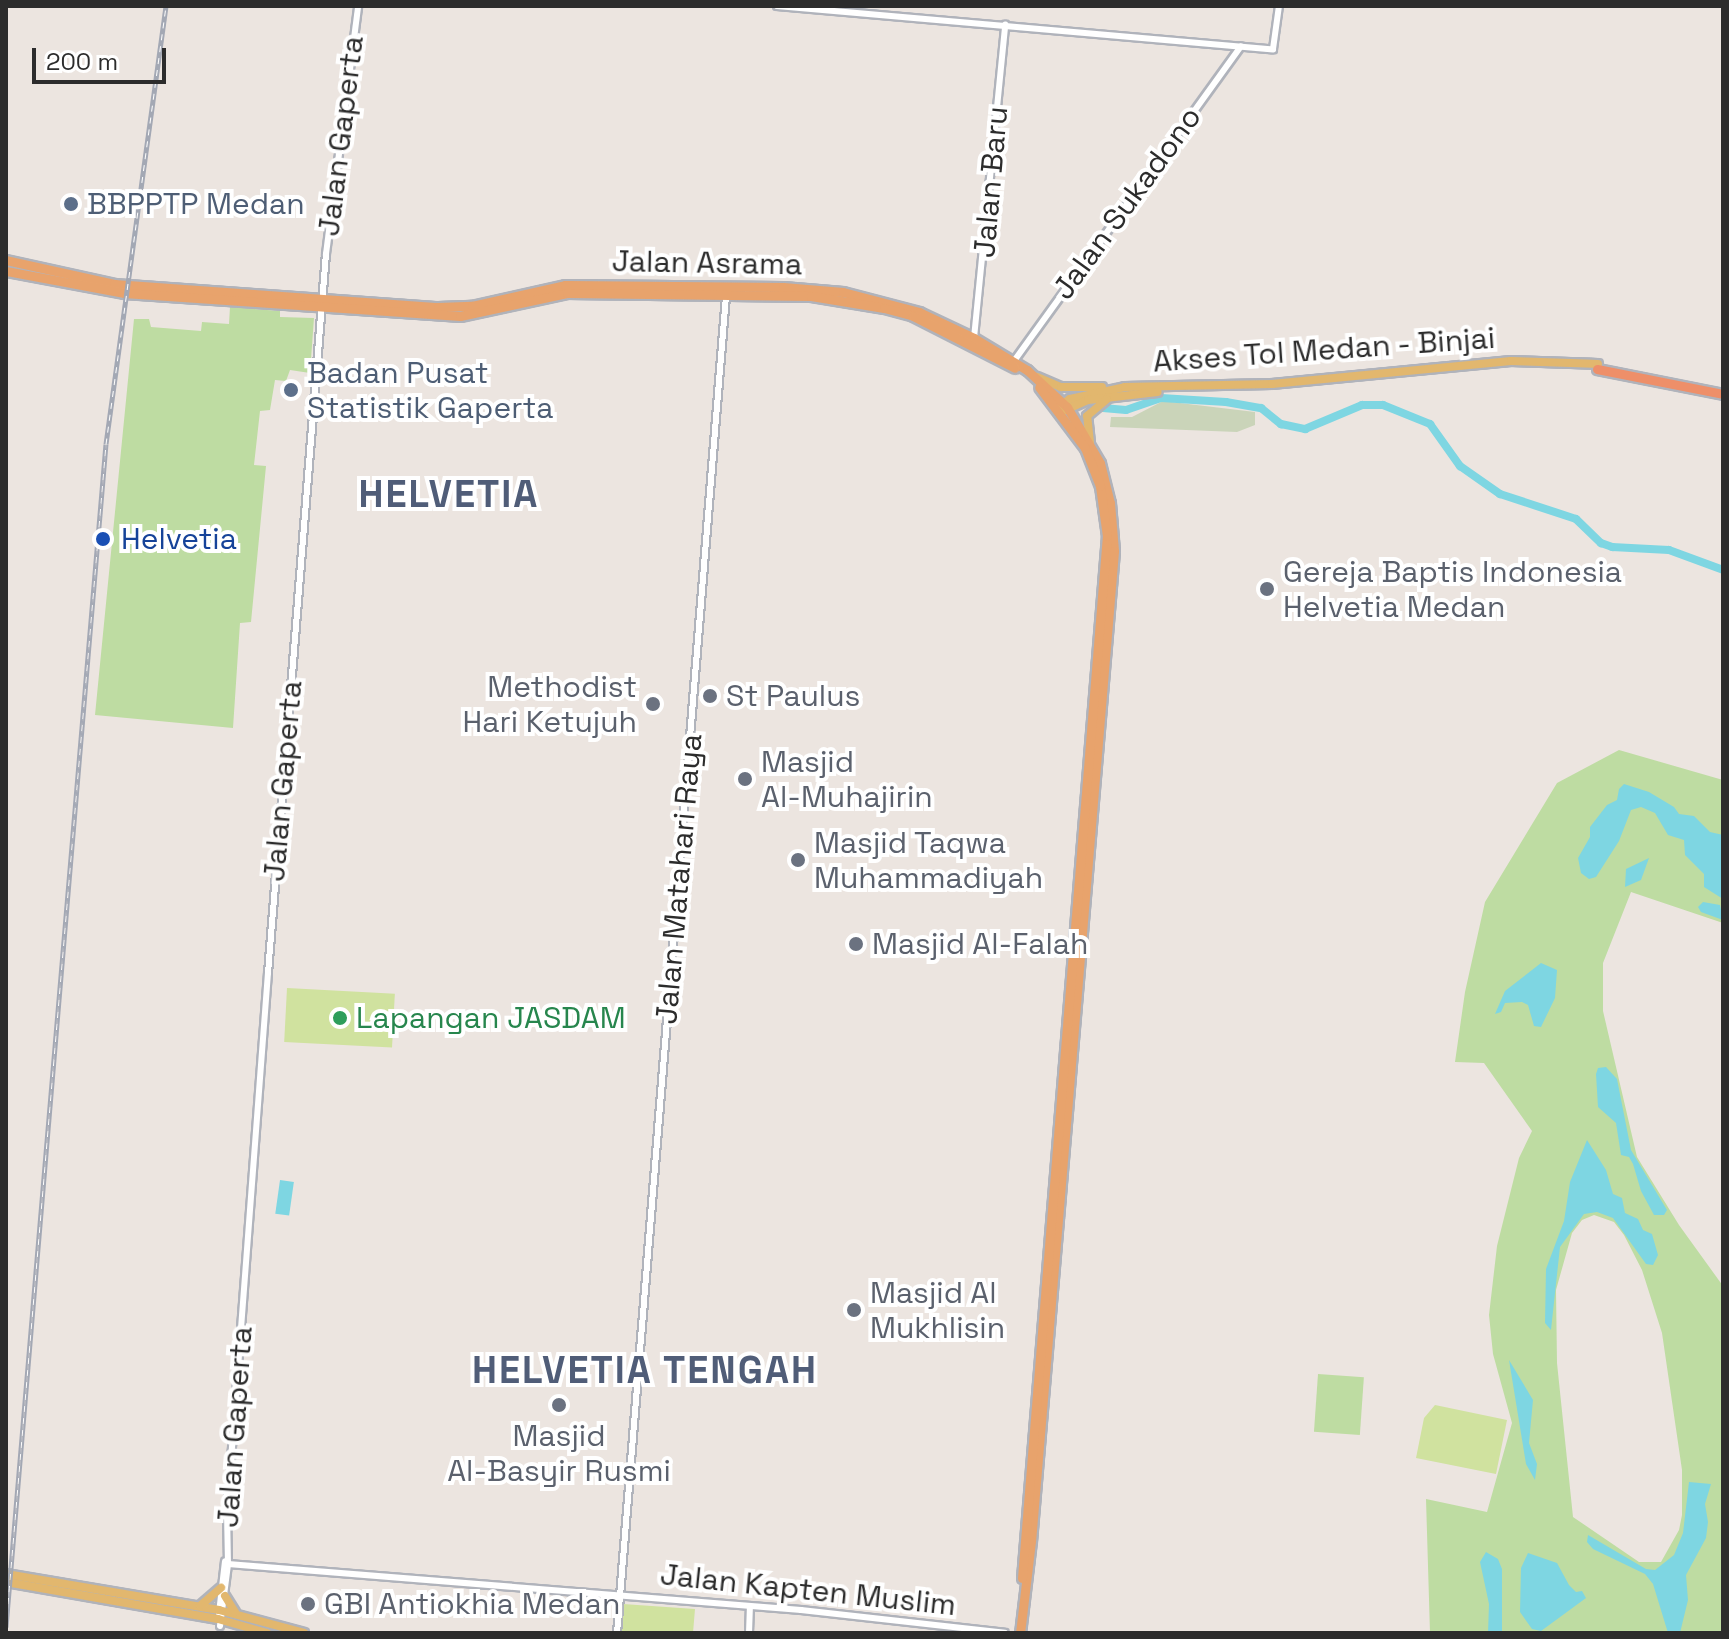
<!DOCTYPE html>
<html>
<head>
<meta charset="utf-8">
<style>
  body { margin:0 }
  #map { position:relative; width:1729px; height:1639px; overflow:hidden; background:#ece5e0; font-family:"Space Grotesk",sans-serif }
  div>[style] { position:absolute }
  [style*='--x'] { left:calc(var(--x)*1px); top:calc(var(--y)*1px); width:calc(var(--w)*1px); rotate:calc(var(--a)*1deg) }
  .green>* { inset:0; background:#bedca2; transform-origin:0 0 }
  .cemetery>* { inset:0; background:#cad4b9 }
  .pitch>* { inset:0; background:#d0e29f; transform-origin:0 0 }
  .water>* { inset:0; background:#7ed6e2; transform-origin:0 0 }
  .river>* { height:8px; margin:-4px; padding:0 4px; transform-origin:4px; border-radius:4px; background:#7ed6e2 }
  .roads { filter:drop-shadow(2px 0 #b0b3bb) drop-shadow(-2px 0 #b0b3bb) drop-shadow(0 2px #b0b3bb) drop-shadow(0 -2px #b0b3bb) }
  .tertiary>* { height:6px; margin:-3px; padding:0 3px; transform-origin:3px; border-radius:3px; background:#fff }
  .primary>* { height:8px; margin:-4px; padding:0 4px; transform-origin:4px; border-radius:4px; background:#e2b76e }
  .trunk>* { height:9px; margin:-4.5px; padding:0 4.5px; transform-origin:4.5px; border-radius:4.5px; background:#e8a36c }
  .motorway>* { height:9px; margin:-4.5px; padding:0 4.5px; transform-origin:4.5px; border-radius:4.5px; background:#ee8f69 }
  .rail>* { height:5px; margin-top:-2.5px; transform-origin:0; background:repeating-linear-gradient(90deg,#fff 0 6px,#a3a8b4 0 12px); box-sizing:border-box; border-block:2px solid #a3a8b4 }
  .dots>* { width:22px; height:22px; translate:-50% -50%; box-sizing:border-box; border:4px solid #fff; border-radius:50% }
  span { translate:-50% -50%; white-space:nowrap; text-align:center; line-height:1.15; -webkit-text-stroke:8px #fff; paint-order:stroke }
  .street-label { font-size:30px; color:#2c2c2c }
  .service-label { font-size:30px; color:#4e5e75 }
  .left { translate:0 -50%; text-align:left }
  .transit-label { font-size:30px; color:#164399 }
  .worship-label { font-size:30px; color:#5b616d }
  .right { translate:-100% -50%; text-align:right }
  .leisure-label { font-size:30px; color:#27864d }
  .district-label { font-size:38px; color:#505d78; font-weight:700; letter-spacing:2px }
  .frame { position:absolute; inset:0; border:8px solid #2c2c2c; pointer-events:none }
  .scale { position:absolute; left:32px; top:48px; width:134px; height:36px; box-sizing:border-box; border:4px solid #2c2c2c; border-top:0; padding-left:10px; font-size:24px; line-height:28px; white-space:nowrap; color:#2c2c2c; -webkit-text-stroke:6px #fff; paint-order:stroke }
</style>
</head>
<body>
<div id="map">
  <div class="green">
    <i style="clip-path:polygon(230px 307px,280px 311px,280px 317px,314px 318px,310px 373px,290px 370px,286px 381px,275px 380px,270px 410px,260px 411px,254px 465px,266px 466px,251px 622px,240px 623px,233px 728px,95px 715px,134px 319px,149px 319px,151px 327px,201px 331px,202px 322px,229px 324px)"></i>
    <i style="clip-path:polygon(evenodd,1619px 750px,1723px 780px,1723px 923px,1631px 892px,1603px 963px,1603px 1011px,1637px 1157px,1679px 1225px,1723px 1286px,1723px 1633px,1430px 1633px,1426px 1499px,1487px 1512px,1512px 1423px,1493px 1354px,1489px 1315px,1497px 1246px,1519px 1158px,1532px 1131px,1484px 1063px,1455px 1062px,1465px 992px,1485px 902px,1557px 783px,1619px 750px,1594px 1215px,1614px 1222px,1624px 1235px,1642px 1270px,1662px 1333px,1682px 1470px,1682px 1515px,1679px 1530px,1661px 1562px,1639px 1562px,1573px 1517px,1557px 1363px,1556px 1290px,1572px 1233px,1582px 1220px,1594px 1215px)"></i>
    <i style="left:1318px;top:1374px;width:46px;height:58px;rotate:4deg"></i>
  </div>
  <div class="cemetery">
    <i style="clip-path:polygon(1163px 401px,1255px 412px,1255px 425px,1237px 432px,1110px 427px,1111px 417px,1132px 417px)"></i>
  </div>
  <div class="pitch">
    <i style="left:287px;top:988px;width:108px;height:54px;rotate:3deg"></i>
    <i style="clip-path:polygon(1435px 1405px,1507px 1420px,1496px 1474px,1416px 1458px,1424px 1418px)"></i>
    <i style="clip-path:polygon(623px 1604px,695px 1609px,693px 1633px,621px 1633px)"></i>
  </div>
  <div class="water">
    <i style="clip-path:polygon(1624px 784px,1649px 792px,1674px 807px,1679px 814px,1694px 816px,1710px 832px,1723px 835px,1723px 899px,1704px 887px,1704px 874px,1685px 855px,1684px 840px,1668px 835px,1655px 813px,1641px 807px,1631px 810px,1619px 841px,1596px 877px,1589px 879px,1581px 873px,1578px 858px,1590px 837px,1590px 827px,1607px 805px,1617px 800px,1619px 789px)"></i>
    <i style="clip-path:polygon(1649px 858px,1641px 880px,1625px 887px,1626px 869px)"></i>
    <i style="clip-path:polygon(1703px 902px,1720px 905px,1723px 920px,1701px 912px,1698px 907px)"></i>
    <i style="clip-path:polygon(1541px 963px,1557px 970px,1555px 998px,1541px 1027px,1534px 1026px,1528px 1005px,1522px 1002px,1505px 1003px,1501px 1012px,1495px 1014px,1505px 991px)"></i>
    <i style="clip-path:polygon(1606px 1067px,1617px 1079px,1631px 1150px,1667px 1210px,1664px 1215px,1654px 1215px,1641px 1191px,1633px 1164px,1629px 1157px,1621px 1155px,1616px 1123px,1598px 1107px,1596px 1074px,1598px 1068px)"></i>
    <i style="clip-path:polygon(1587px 1140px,1606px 1170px,1613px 1194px,1622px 1198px,1625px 1213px,1638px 1219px,1643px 1230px,1652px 1234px,1658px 1255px,1653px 1265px,1646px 1264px,1613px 1218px,1597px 1212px,1584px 1214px,1560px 1247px,1551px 1330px,1545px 1323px,1546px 1269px,1564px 1221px,1570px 1182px)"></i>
    <i style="left:280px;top:1180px;width:14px;height:34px;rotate:8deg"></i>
    <i style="clip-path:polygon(1509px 1360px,1533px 1400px,1529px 1443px,1537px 1464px,1535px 1480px,1526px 1464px)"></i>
    <i style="clip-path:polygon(1689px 1482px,1711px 1484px,1705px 1504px,1708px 1522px,1706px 1538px,1686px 1575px,1688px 1600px,1680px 1633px,1668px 1633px,1653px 1584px,1645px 1574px,1593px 1549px,1587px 1542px,1588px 1535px,1646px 1569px,1655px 1570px,1674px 1555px,1683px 1533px)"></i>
    <i style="clip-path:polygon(1486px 1552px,1498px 1559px,1502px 1569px,1502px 1633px,1488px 1633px,1489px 1604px,1480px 1562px)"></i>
    <i style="clip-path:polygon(1528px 1553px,1557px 1563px,1569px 1585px,1576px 1592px,1582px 1591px,1586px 1598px,1541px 1631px,1532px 1629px,1520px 1612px,1521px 1568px)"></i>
  </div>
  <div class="river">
    <i style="--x:1103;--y:408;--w:23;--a:5"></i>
    <i style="--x:1126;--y:410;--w:37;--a:-19"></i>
    <i style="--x:1161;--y:398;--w:65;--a:3.5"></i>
    <i style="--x:1226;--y:402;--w:36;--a:10"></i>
    <i style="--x:1261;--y:408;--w:26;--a:39"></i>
    <i style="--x:1281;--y:424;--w:25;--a:12"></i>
    <i style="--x:1305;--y:429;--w:62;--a:-22.8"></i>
    <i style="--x:1362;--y:405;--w:21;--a:0"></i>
    <i style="--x:1383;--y:405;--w:51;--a:22"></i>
    <i style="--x:1430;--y:424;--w:52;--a:54.5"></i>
    <i style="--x:1460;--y:466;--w:49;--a:35"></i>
    <i style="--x:1500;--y:494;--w:80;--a:18.2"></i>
    <i style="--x:1576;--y:519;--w:35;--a:44"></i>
    <i style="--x:1601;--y:543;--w:12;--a:20"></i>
    <i style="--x:1612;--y:547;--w:57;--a:3"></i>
    <i style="--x:1669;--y:550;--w:58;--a:20.3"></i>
  </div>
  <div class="roads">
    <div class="tertiary">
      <i style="--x:777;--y:6;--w:498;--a:5"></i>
      <i style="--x:1273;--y:49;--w:43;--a:-82.1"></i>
      <i style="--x:974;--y:338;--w:315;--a:-84.3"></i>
      <i style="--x:1014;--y:361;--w:388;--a:-54.2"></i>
      <i style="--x:228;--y:1564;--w:575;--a:4.59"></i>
      <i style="--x:801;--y:1610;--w:205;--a:6.4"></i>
      <i style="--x:219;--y:1613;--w:52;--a:-83.4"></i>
      <i style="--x:220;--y:1626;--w:63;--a:-82.6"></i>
      <i style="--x:228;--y:1564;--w:51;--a:-91.1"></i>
      <i style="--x:227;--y:1513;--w:542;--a:-85.66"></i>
      <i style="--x:268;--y:973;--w:721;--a:-85.39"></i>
      <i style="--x:326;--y:254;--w:250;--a:-82.6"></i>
      <i style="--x:617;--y:1633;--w:1341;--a:-85.34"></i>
      <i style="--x:749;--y:1633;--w:26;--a:-88"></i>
    </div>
    <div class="primary">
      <i style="--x:1037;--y:377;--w:26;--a:23"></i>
      <i style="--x:1061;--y:387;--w:41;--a:0"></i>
      <i style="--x:1060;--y:406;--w:12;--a:-35"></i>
      <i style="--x:1070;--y:399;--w:56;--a:-12.3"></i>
      <i style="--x:1125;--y:387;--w:147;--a:-1.2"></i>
      <i style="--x:1272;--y:384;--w:240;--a:-5.5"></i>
      <i style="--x:1511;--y:361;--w:87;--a:2"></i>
      <i style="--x:1063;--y:411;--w:27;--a:-24"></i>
      <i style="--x:1088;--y:400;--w:70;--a:-6.5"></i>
      <i style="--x:1090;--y:443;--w:27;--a:-96"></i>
      <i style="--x:1087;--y:416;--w:26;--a:-40"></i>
      <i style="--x:6;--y:1574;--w:216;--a:9.6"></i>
      <i style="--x:219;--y:1610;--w:88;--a:15.1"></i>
      <i style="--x:6;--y:1582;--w:215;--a:9.9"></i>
      <i style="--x:218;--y:1619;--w:51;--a:15.9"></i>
      <i style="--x:225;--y:1596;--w:19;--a:58"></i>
      <i style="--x:200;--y:1606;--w:28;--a:-41"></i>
    </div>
    <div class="trunk">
      <i style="--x:6;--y:260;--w:111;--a:12.5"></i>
      <i style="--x:114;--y:284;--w:325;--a:4.1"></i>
      <i style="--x:438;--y:307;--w:34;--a:-2"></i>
      <i style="--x:472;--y:306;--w:95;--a:-12.7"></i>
      <i style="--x:565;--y:285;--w:218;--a:0.5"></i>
      <i style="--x:783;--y:287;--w:60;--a:4.8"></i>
      <i style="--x:843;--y:292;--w:79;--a:14.7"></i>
      <i style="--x:919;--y:312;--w:61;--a:25.3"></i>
      <i style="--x:974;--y:338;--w:62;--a:31.1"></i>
      <i style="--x:1027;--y:370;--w:54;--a:42.8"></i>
      <i style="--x:1067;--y:407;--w:65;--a:59.5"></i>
      <i style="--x:1100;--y:463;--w:41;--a:76"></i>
      <i style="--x:1110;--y:503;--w:48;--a:85.2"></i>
      <i style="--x:1114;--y:551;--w:993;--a:94.79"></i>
      <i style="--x:1031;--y:1541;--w:93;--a:96.8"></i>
      <i style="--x:6;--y:271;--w:120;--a:10.6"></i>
      <i style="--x:124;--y:293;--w:337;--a:3.9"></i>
      <i style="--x:460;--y:316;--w:109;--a:-12.1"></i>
      <i style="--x:567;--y:293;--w:244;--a:0.7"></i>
      <i style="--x:811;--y:296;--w:74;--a:9.3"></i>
      <i style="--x:884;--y:308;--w:30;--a:15"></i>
      <i style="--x:913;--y:316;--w:114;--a:27"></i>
      <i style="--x:1022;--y:1578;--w:1045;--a:-85.34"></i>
      <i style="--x:1107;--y:536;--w:50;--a:-98"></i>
      <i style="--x:1100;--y:486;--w:41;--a:-111.5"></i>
      <i style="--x:1085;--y:448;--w:76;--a:-127"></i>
    </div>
    <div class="motorway">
      <i style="--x:1597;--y:369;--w:128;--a:11.2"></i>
    </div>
  </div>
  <div class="rail">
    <i style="--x:6;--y:1627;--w:1187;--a:-85.17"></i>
    <i style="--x:106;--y:444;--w:442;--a:-82.2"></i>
  </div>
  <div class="dots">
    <i style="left:71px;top:204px;background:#5c6f8a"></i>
    <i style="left:291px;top:390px;background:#5c6f8a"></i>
    <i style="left:103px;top:539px;background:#1a4fb4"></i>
    <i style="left:1267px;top:589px;background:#6b7280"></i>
    <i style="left:710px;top:696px;background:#6b7280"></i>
    <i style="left:653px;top:704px;background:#6b7280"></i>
    <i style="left:745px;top:779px;background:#6b7280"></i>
    <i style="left:798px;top:860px;background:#6b7280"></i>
    <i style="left:856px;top:944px;background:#6b7280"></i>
    <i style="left:340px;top:1018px;background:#2e9e5b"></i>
    <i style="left:854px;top:1310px;background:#6b7280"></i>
    <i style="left:559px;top:1405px;background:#6b7280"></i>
    <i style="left:308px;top:1604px;background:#6b7280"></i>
  </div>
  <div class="street-label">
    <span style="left:341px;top:136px;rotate:-83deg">Jalan Gaperta</span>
    <span style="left:991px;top:182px;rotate:-85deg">Jalan Baru</span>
    <span style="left:1127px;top:203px;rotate:-54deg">Jalan Sukadono</span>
    <span style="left:707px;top:263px;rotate:1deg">Jalan Asrama</span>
    <span style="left:1324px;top:350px;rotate:-4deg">Akses Tol Medan - Binjai</span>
    <span style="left:283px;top:781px;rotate:-85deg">Jalan Gaperta</span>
    <span style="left:679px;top:879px;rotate:-85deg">Jalan Matahari Raya</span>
    <span style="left:235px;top:1427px;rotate:-86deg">Jalan Gaperta</span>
    <span style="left:808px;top:1590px;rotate:6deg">Jalan Kapten Muslim</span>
  </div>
  <div class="service-label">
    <span class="left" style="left:87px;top:204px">BBPPTP Medan</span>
    <span class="left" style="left:307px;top:390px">Badan Pusat<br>Statistik Gaperta</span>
  </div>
  <div class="transit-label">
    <span class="left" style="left:121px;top:539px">Helvetia</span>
  </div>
  <div class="worship-label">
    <span class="left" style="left:1283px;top:589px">Gereja Baptis Indonesia<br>Helvetia Medan</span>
    <span class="right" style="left:637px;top:704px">Methodist<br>Hari Ketujuh</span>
    <span class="left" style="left:726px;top:696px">St Paulus</span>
    <span class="left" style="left:761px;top:779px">Masjid<br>Al-Muhajirin</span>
    <span class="left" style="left:814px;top:860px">Masjid Taqwa<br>Muhammadiyah</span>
    <span class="left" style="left:872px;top:944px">Masjid Al-Falah</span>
    <span class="left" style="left:870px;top:1310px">Masjid Al<br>Mukhlisin</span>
    <span style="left:559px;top:1453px">Masjid<br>Al-Basyir Rusmi</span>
    <span class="left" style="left:324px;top:1604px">GBI Antiokhia Medan</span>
  </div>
  <div class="leisure-label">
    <span class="left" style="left:356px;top:1018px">Lapangan JASDAM</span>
  </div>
  <div class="district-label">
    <span style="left:449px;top:495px">HELVETIA</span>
    <span style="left:645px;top:1371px">HELVETIA TENGAH</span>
  </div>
  <div class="frame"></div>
  <div class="scale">200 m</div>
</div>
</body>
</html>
